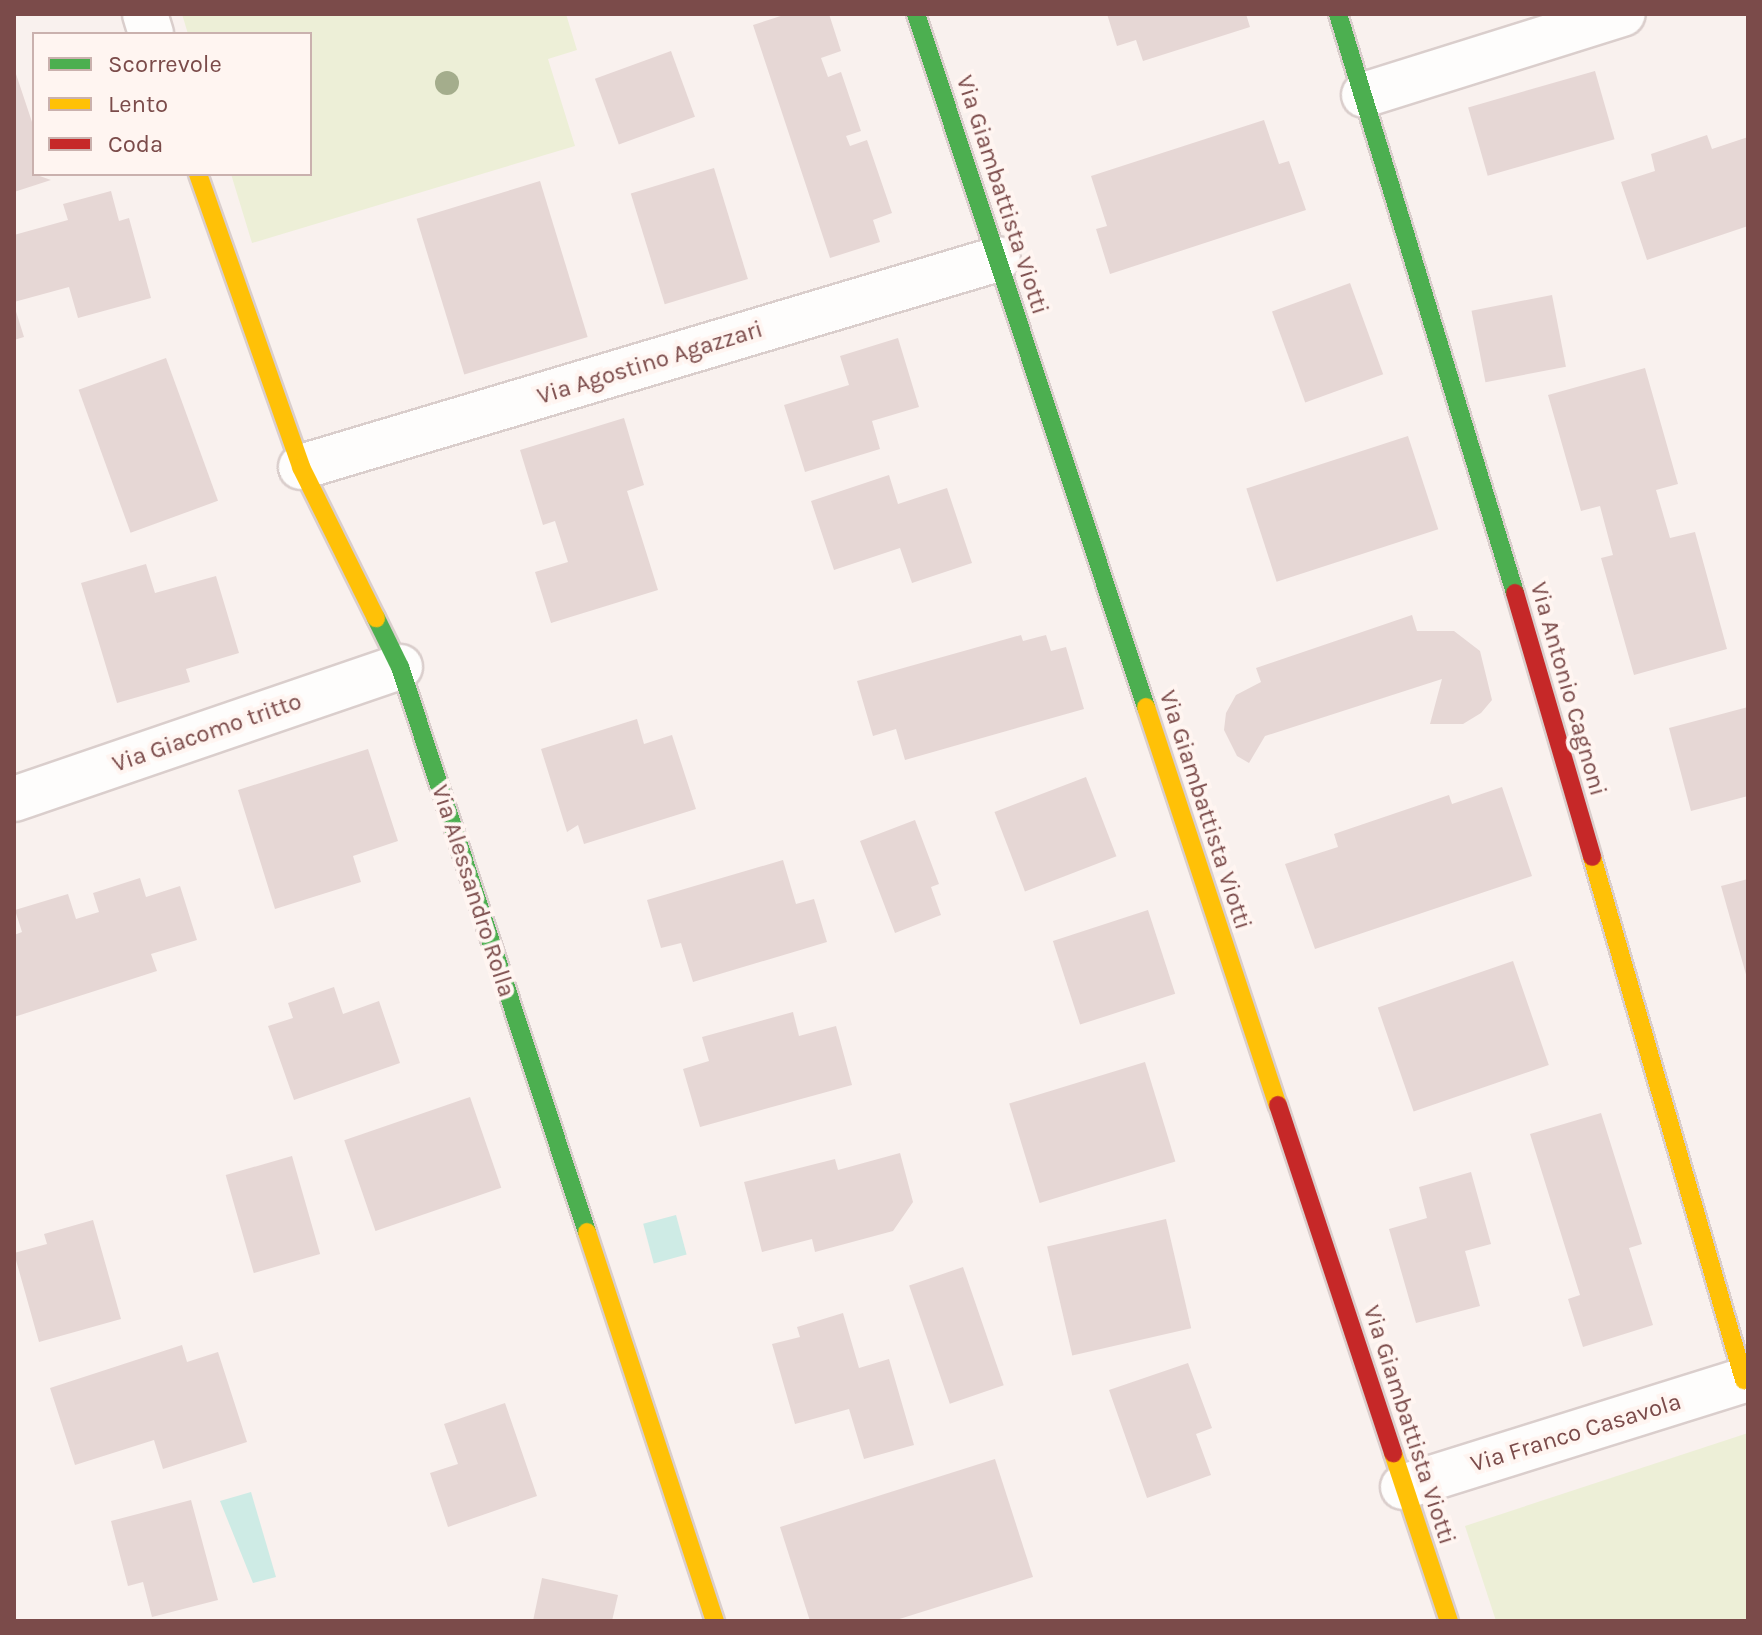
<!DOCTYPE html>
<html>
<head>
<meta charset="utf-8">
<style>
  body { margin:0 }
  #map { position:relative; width:1762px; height:1635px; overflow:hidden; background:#f9f1ee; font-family:Karla,sans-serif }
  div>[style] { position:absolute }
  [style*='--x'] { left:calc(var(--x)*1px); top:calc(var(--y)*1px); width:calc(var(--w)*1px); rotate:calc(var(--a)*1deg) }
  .green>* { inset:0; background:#edefd7 }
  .water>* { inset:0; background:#ceebe5; transform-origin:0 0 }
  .building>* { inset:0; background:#e6d7d5; transform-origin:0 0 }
  .roads { filter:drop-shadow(2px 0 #dacecc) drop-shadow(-2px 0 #dacecc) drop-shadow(0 2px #dacecc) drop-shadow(0 -2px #dacecc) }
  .street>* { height:44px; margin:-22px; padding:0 22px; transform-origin:22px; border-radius:22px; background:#fefdfc }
  .fast>* { height:18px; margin:-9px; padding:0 9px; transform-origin:9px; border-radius:9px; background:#4caf50 }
  .slow>* { height:18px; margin:-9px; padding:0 9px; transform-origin:9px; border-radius:9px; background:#ffc107 }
  .jam>* { height:18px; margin:-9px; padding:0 9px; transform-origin:9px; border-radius:9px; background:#c62828 }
  .trees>* { width:24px; height:24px; margin:-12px; border-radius:50%; background:#a4ad8c }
  span { translate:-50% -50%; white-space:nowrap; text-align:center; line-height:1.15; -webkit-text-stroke:8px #fff5f1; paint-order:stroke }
  .street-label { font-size:24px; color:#7b4b4a }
  .frame { position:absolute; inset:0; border:16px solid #7b4b4a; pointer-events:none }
  .legend { position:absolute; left:32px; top:32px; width:280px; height:144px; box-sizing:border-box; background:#fff5f1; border:2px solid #cab1ae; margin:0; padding:10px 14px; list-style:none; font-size:24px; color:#7b4b4a }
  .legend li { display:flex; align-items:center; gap:16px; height:40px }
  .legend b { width:40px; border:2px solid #cab1ae }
</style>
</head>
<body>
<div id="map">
  <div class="green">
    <i style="clip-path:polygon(182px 14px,566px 14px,577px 50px,548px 59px,575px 146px,252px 243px,231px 174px,310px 174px,310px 34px,188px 34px)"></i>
    <i style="clip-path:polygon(1748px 1433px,1748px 1621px,1496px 1621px,1465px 1526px)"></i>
  </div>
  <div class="water">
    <i style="left:676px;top:1215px;width:41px;height:34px;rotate:75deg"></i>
    <i style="clip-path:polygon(251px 1492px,276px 1577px,253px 1583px,220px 1501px)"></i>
  </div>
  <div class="building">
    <i style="clip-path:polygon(787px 14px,829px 14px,841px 51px,821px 58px,828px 77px,841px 72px,861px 131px,846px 136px,850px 146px,867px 140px,892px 213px,873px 220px,880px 242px,830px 258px,753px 25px)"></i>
    <i style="clip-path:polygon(1107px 14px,1246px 14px,1250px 27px,1143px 61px,1136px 40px,1117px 46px)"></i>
    <i style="left:671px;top:51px;width:70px;height:81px;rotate:70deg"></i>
    <i style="clip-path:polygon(14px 68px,34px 128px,34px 174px,51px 180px,14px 192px)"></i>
    <i style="left:1595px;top:71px;width:71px;height:132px;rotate:74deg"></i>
    <i style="clip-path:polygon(1264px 120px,1279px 164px,1289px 161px,1306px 210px,1110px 274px,1096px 229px,1107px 226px,1091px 176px)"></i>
    <i style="clip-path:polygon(1707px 135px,1712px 149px,1748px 137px,1748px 226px,1647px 260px,1621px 182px,1655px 171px,1651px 154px)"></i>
    <i style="left:714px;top:168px;width:116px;height:87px;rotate:73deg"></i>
    <i style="left:540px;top:181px;width:163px;height:129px;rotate:73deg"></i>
    <i style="clip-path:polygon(111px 191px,119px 221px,129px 218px,151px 298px,78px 318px,69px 287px,14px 302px,14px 235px,68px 220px,63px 204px)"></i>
    <i style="left:1350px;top:283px;width:97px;height:83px;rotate:70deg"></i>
    <i style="left:1552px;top:295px;width:73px;height:82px;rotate:79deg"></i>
    <i style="clip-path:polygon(14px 305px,24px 337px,14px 340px)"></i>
    <i style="clip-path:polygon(898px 338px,919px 407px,872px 421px,880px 449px,805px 472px,784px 405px,849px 385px,840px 356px)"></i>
    <i style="left:166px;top:358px;width:152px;height:93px;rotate:70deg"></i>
    <i style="clip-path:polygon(1645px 368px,1678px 484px,1656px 490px,1670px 538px,1695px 532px,1727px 649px,1634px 675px,1601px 558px,1613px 555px,1600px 506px,1581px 511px,1548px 395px)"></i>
    <i style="clip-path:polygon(624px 418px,644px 485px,627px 491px,658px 590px,551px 623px,535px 572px,568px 562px,555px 521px,543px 525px,520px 450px)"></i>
    <i style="left:1408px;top:436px;width:98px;height:170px;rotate:72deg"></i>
    <i style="clip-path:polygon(889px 475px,898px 504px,947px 488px,972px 563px,912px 583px,900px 548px,834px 570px,811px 501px)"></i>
    <i style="clip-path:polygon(146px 564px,155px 593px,216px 576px,239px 653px,186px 669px,190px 682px,117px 703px,81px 583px)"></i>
    <i style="clip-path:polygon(1412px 615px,1417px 631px,1454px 631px,1480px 651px,1492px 700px,1481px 713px,1463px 724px,1430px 724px,1442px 679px,1265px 736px,1249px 763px,1237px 756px,1224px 730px,1226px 713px,1236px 695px,1261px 682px,1256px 668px)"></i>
    <i style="clip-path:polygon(1021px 635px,1023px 641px,1046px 635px,1051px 651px,1066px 647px,1084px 709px,905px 760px,896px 729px,873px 736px,857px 681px)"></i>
    <i style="clip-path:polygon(1748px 707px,1748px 796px,1691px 811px,1669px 728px)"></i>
    <i style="clip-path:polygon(637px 719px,644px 744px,672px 735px,696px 809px,584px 844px,578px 825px,567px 832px,541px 749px)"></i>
    <i style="clip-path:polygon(368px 749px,398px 841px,353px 856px,361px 882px,275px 909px,238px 790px)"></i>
    <i style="left:1086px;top:777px;width:85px;height:98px;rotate:69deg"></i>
    <i style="clip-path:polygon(1502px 787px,1532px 876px,1315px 949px,1285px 864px,1338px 847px,1334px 834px,1449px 795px,1452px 804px)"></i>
    <i style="clip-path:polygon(915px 820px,939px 884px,931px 887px,941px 915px,895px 933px,860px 841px)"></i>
    <i style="clip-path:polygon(783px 860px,796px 904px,814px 899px,827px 942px,693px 982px,681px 943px,661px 948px,647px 900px)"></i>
    <i style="clip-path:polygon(140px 878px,146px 897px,180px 886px,197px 940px,151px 954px,157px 971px,14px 1017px,14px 935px,22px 932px,15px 910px,68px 894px,76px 919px,99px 912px,93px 893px)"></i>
    <i style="clip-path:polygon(1748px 879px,1748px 977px,1747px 978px,1721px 886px)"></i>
    <i style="left:1148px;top:910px;width:88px;height:100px;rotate:72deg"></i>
    <i style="left:1513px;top:961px;width:110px;height:143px;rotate:71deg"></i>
    <i style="clip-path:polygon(334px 987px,343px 1014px,379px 1001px,400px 1063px,294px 1100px,268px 1026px,293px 1018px,288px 1003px)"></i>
    <i style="clip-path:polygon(793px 1012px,799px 1036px,836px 1026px,852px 1085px,700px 1127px,683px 1069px,709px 1061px,702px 1037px)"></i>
    <i style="left:1145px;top:1062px;width:104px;height:142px;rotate:73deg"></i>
    <i style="left:470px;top:1097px;width:96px;height:133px;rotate:71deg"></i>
    <i style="clip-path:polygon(1601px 1113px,1642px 1244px,1629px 1248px,1653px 1325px,1583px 1347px,1568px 1299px,1580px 1295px,1530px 1134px)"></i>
    <i style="clip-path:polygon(900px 1153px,913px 1202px,893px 1231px,815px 1252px,812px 1239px,762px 1252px,744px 1182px,835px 1159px,838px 1170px)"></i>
    <i style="left:292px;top:1156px;width:102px;height:69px;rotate:74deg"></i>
    <i style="clip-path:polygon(1471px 1172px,1491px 1244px,1465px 1251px,1480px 1306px,1416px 1323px,1389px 1229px,1427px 1218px,1419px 1187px)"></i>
    <i style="left:1166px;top:1219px;width:112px;height:122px;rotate:77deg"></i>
    <i style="clip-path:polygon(93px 1220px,121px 1319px,39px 1342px,14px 1253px,47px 1244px,44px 1234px)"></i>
    <i style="left:963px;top:1267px;width:125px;height:57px;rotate:71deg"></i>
    <i style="clip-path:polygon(843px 1313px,859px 1368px,889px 1359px,914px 1445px,864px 1459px,849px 1409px,795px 1424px,772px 1344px,800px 1337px,797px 1327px)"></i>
    <i style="clip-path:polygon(182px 1345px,187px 1362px,218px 1352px,247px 1442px,163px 1469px,154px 1440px,75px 1465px,50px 1388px)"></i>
    <i style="clip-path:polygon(1188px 1363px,1212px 1428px,1196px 1434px,1211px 1475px,1147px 1498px,1109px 1390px)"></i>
    <i style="clip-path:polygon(505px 1403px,537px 1496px,448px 1527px,430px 1473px,458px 1464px,444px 1424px)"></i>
    <i style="clip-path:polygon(995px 1459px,1033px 1577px,893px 1621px,810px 1621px,780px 1527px)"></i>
    <i style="clip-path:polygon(191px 1500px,218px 1600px,152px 1617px,143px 1582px,128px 1586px,111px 1521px)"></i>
    <i style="clip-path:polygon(542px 1578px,618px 1595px,612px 1621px,533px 1621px)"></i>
  </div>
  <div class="roads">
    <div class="street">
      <i style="--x:145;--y:14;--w:21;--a:73"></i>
      <i style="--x:1364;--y:95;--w:271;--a:-17.4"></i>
      <i style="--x:301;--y:467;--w:727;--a:-16.62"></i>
      <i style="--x:14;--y:799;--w:408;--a:-18.9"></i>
      <i style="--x:1403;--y:1487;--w:362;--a:-17.4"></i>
    </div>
    <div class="fast">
      <i style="--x:916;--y:14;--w:730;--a:71.64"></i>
      <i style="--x:1338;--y:14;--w:605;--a:73"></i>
      <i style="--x:376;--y:618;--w:55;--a:63.9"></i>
      <i style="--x:400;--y:667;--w:595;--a:71.69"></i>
    </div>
    <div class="slow">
      <i style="--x:198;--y:174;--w:311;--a:70.6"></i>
      <i style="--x:301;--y:467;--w:169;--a:63.6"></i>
      <i style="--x:1146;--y:707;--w:419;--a:71.7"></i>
      <i style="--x:1592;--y:857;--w:545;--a:73.79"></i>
      <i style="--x:587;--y:1232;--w:410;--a:71.8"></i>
      <i style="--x:1393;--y:1453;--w:177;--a:71.6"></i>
    </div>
    <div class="jam">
      <i style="--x:1515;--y:593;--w:275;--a:73.7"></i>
      <i style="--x:1278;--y:1105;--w:367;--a:71.7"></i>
    </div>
  </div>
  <div class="trees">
    <i style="left:447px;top:83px"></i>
  </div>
  <div class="street-label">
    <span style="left:1002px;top:195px;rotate:72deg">Via Giambattista Viotti</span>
    <span style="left:650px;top:363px;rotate:-17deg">Via Agostino Agazzari</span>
    <span style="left:1568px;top:689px;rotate:74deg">Via Antonio Cagnoni</span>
    <span style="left:207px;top:733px;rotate:-19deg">Via Giacomo tritto</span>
    <span style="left:1205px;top:810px;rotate:72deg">Via Giambattista Viotti</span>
    <span style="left:473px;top:891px;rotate:72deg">Via Alessandro Rolla</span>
    <span style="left:1409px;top:1425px;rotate:72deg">Via Giambattista Viotti</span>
    <span style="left:1576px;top:1433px;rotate:-17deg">Via Franco Casavola</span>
  </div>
  <div class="frame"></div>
  <ul class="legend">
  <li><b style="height:10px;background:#4caf50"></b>Scorrevole</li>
  <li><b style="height:10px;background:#ffc107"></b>Lento</li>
  <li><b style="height:10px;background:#c62828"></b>Coda</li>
  </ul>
</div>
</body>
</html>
